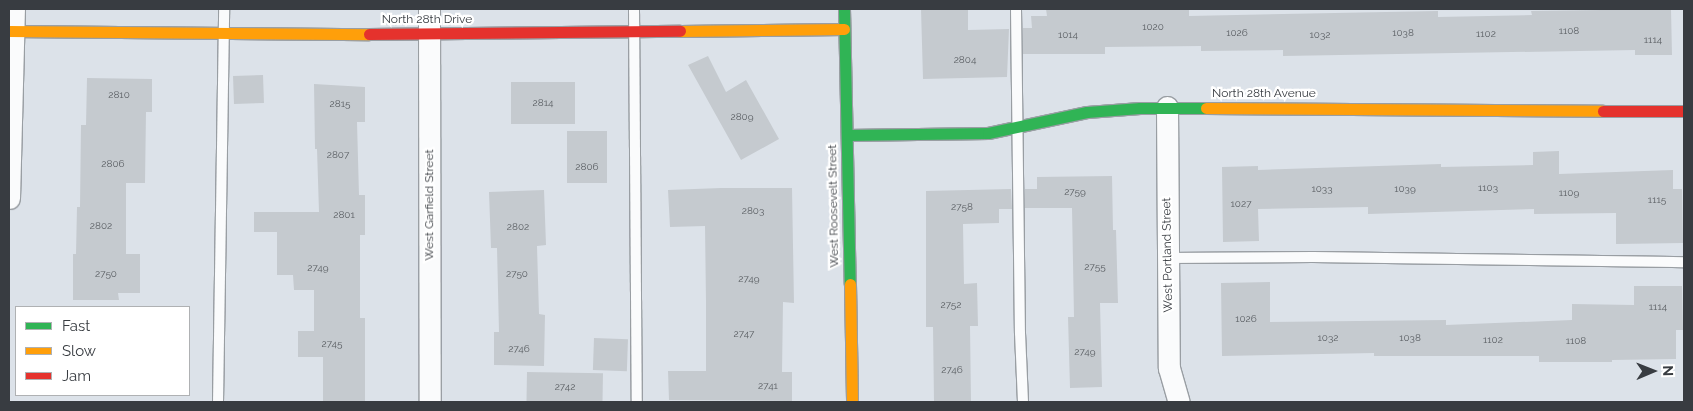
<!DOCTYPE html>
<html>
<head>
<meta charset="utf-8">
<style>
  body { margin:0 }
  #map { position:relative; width:1693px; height:411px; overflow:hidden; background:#dce2e9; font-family:Raleway,sans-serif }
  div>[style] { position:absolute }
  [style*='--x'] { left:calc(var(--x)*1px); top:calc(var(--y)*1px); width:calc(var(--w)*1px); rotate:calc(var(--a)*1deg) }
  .building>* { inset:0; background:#c5cacf; transform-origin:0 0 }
  .roads { filter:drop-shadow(1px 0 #999ea3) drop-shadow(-1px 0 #999ea3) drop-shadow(0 1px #999ea3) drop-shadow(0 -1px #999ea3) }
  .lane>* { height:10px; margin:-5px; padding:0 5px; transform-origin:5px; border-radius:5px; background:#fafbfc }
  .street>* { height:21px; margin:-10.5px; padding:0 10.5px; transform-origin:10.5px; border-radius:10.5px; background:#fafbfc }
  .fast>* { height:11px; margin:-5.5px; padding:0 5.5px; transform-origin:5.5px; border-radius:5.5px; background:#30b455 }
  .slow>* { height:11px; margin:-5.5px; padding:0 5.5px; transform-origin:5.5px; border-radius:5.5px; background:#ff9f0a }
  .jam>* { height:11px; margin:-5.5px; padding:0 5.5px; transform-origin:5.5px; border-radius:5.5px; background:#e5322d }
  span { translate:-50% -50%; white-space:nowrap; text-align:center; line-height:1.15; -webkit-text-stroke:4.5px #fff; paint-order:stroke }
  .number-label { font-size:10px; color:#5c6065 }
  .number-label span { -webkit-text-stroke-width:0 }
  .street-label { font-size:12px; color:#383c41 }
  .frame { position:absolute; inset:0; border:10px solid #383c41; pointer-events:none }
  .legend { position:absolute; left:15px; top:306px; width:175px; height:90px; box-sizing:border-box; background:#fff; border:1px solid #afb1b3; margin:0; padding:6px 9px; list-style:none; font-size:15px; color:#383c41 }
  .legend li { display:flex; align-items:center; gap:10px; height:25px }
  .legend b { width:25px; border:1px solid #afb1b3 }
  .north { position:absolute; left:1628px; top:346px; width:50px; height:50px; -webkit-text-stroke:4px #fff; paint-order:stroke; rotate:89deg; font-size:14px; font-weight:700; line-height:20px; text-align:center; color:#383c41 }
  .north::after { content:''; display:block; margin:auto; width:18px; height:22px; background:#383c41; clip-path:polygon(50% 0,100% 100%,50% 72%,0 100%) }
</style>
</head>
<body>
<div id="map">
  <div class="building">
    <i style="clip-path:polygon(921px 9px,968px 9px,968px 30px,1009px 29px,1007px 77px,923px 79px)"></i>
    <i style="clip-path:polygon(1046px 9px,1189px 9px,1189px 16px,1438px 11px,1438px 17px,1532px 15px,1531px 11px,1671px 9px,1672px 55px,1635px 55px,1635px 50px,1283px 56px,1283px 50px,1201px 51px,1201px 46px,1105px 47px,1105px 54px,1023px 54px,1023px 28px,1032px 28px,1031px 16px,1047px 16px)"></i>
    <i style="clip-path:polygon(708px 56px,726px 92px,746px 80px,779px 139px,741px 160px,688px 65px)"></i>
    <i style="left:263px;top:75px;width:28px;height:30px;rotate:88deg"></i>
    <i style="clip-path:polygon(87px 78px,152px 79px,152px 112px,146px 112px,145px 183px,126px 183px,126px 254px,140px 254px,140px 293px,118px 293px,119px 300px,73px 300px,73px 254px,76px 254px,77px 207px,80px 207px,81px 125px,86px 125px)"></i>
    <i style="left:511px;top:82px;width:64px;height:42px"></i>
    <i style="clip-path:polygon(314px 84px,365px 87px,365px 122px,357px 122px,359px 195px,365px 195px,365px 235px,360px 235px,360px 318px,365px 318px,365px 402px,323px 402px,323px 357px,298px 357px,298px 331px,314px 331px,314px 290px,294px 290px,293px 275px,277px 275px,277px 232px,254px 232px,254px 212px,319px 212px,317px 149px,315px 149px)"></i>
    <i style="left:567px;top:131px;width:40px;height:52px"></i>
    <i style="clip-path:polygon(1559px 151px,1559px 174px,1673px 170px,1673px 189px,1682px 189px,1683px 243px,1616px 244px,1616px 213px,1534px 214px,1534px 209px,1368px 214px,1368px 207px,1258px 209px,1259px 241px,1223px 242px,1222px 167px,1258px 166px,1258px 170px,1441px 164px,1441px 167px,1533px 165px,1533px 152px)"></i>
    <i style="clip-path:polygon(1112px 176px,1113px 230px,1116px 230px,1118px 303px,1100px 303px,1102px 387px,1070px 388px,1068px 317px,1074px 317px,1072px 208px,1025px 208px,1025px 189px,1037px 189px,1037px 177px)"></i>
    <i style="clip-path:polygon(721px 188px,792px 188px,794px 303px,783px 302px,782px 372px,792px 372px,792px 401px,669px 400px,668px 371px,706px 371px,706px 302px,705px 226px,670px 227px,668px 190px)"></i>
    <i style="clip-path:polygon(1011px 189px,1012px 209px,999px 209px,999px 223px,963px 224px,964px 284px,977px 283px,978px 326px,970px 326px,971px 402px,934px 402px,933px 327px,926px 327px,926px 191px)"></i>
    <i style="clip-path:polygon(544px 190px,546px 245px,537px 246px,539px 314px,545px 315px,544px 366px,494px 365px,494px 332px,499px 332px,497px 248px,491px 248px,489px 192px)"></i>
    <i style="clip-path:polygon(1270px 282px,1270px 322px,1446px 320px,1446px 325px,1572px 320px,1572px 304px,1634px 305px,1634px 286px,1682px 286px,1683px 330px,1676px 330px,1676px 359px,1612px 360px,1612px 362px,1539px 362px,1539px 356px,1374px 356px,1374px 353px,1222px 356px,1221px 283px)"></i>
    <i style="left:594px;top:338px;width:34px;height:32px;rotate:2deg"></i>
    <i style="left:527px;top:372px;width:76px;height:30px;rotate:1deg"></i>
  </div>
  <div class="roads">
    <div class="lane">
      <i style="--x:634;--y:9;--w:393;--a:89.6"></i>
      <i style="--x:1016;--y:9;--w:324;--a:89.3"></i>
      <i style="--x:1020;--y:333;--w:69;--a:87.5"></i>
      <i style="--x:1168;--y:258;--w:145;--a:-0.4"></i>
      <i style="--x:1313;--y:257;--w:371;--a:0.8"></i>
      <i style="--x:218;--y:402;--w:393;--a:-89.1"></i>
    </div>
    <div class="street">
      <i style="--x:429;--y:9;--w:393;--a:89.9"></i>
      <i style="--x:1167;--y:107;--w:261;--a:89.6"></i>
      <i style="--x:1169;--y:368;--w:35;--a:74"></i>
      <i style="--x:9;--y:198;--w:189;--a:-88.5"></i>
    </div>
    <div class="fast">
      <i style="--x:844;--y:9;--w:275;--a:88.8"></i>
      <i style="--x:847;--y:135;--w:141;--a:-0.8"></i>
      <i style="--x:988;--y:133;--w:101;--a:-12"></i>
      <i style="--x:1087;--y:112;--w:53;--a:-4.3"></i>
      <i style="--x:1140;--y:108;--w:66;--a:0"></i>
    </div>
    <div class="slow">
      <i style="--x:9;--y:31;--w:360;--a:0.5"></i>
      <i style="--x:680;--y:31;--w:164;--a:-0.7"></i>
      <i style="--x:1206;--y:108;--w:397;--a:0.4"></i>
      <i style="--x:850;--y:284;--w:118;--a:89"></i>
    </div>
    <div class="jam">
      <i style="--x:369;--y:34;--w:311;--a:-0.6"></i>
      <i style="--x:1603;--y:111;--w:81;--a:0"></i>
    </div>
  </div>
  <div class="number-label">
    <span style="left:1153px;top:27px">1020</span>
    <span style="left:1569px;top:31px">1108</span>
    <span style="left:1237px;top:33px">1026</span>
    <span style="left:1403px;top:33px">1038</span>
    <span style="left:1486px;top:34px">1102</span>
    <span style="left:1068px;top:35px">1014</span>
    <span style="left:1320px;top:35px">1032</span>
    <span style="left:1653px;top:40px">1114</span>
    <span style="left:965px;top:60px">2804</span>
    <span style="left:119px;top:95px">2810</span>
    <span style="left:543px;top:103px">2814</span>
    <span style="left:340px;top:104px">2815</span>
    <span style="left:742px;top:117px">2809</span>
    <span style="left:338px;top:155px">2807</span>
    <span style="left:113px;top:164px">2806</span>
    <span style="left:587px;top:167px">2806</span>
    <span style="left:1488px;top:188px">1103</span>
    <span style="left:1322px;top:189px">1033</span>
    <span style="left:1405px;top:189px">1039</span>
    <span style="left:1075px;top:192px">2759</span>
    <span style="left:1569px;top:193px">1109</span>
    <span style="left:1657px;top:200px">1115</span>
    <span style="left:1241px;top:204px">1027</span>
    <span style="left:962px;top:207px">2758</span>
    <span style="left:753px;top:211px">2803</span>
    <span style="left:344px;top:215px">2801</span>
    <span style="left:101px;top:226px">2802</span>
    <span style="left:518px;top:227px">2802</span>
    <span style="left:1095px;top:267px">2755</span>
    <span style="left:318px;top:268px">2749</span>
    <span style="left:106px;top:274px">2750</span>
    <span style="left:517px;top:274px">2750</span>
    <span style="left:749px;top:279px">2749</span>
    <span style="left:951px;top:305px">2752</span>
    <span style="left:1658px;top:307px">1114</span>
    <span style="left:1246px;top:319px">1026</span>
    <span style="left:744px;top:334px">2747</span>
    <span style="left:1328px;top:338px">1032</span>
    <span style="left:1410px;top:338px">1038</span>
    <span style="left:1493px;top:340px">1102</span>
    <span style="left:1576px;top:341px">1108</span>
    <span style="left:332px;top:344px">2745</span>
    <span style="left:519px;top:349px">2746</span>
    <span style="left:1085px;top:352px">2749</span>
    <span style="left:952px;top:370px">2746</span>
    <span style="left:768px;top:386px">2741</span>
    <span style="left:565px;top:387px">2742</span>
  </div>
  <div class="street-label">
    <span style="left:427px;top:20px">North 28th Drive</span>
    <span style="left:1264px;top:94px">North 28th Avenue</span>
    <span style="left:430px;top:205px;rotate:-90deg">West Garfield Street</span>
    <span style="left:834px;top:206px;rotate:-91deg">West Roosevelt Street</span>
    <span style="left:1168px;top:255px;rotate:-91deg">West Portland Street</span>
  </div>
  <div class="frame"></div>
  <ul class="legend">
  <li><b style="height:6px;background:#30b455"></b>Fast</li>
  <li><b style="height:6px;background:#ff9f0a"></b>Slow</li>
  <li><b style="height:6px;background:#e5322d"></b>Jam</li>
  </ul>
  <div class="north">N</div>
</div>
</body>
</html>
